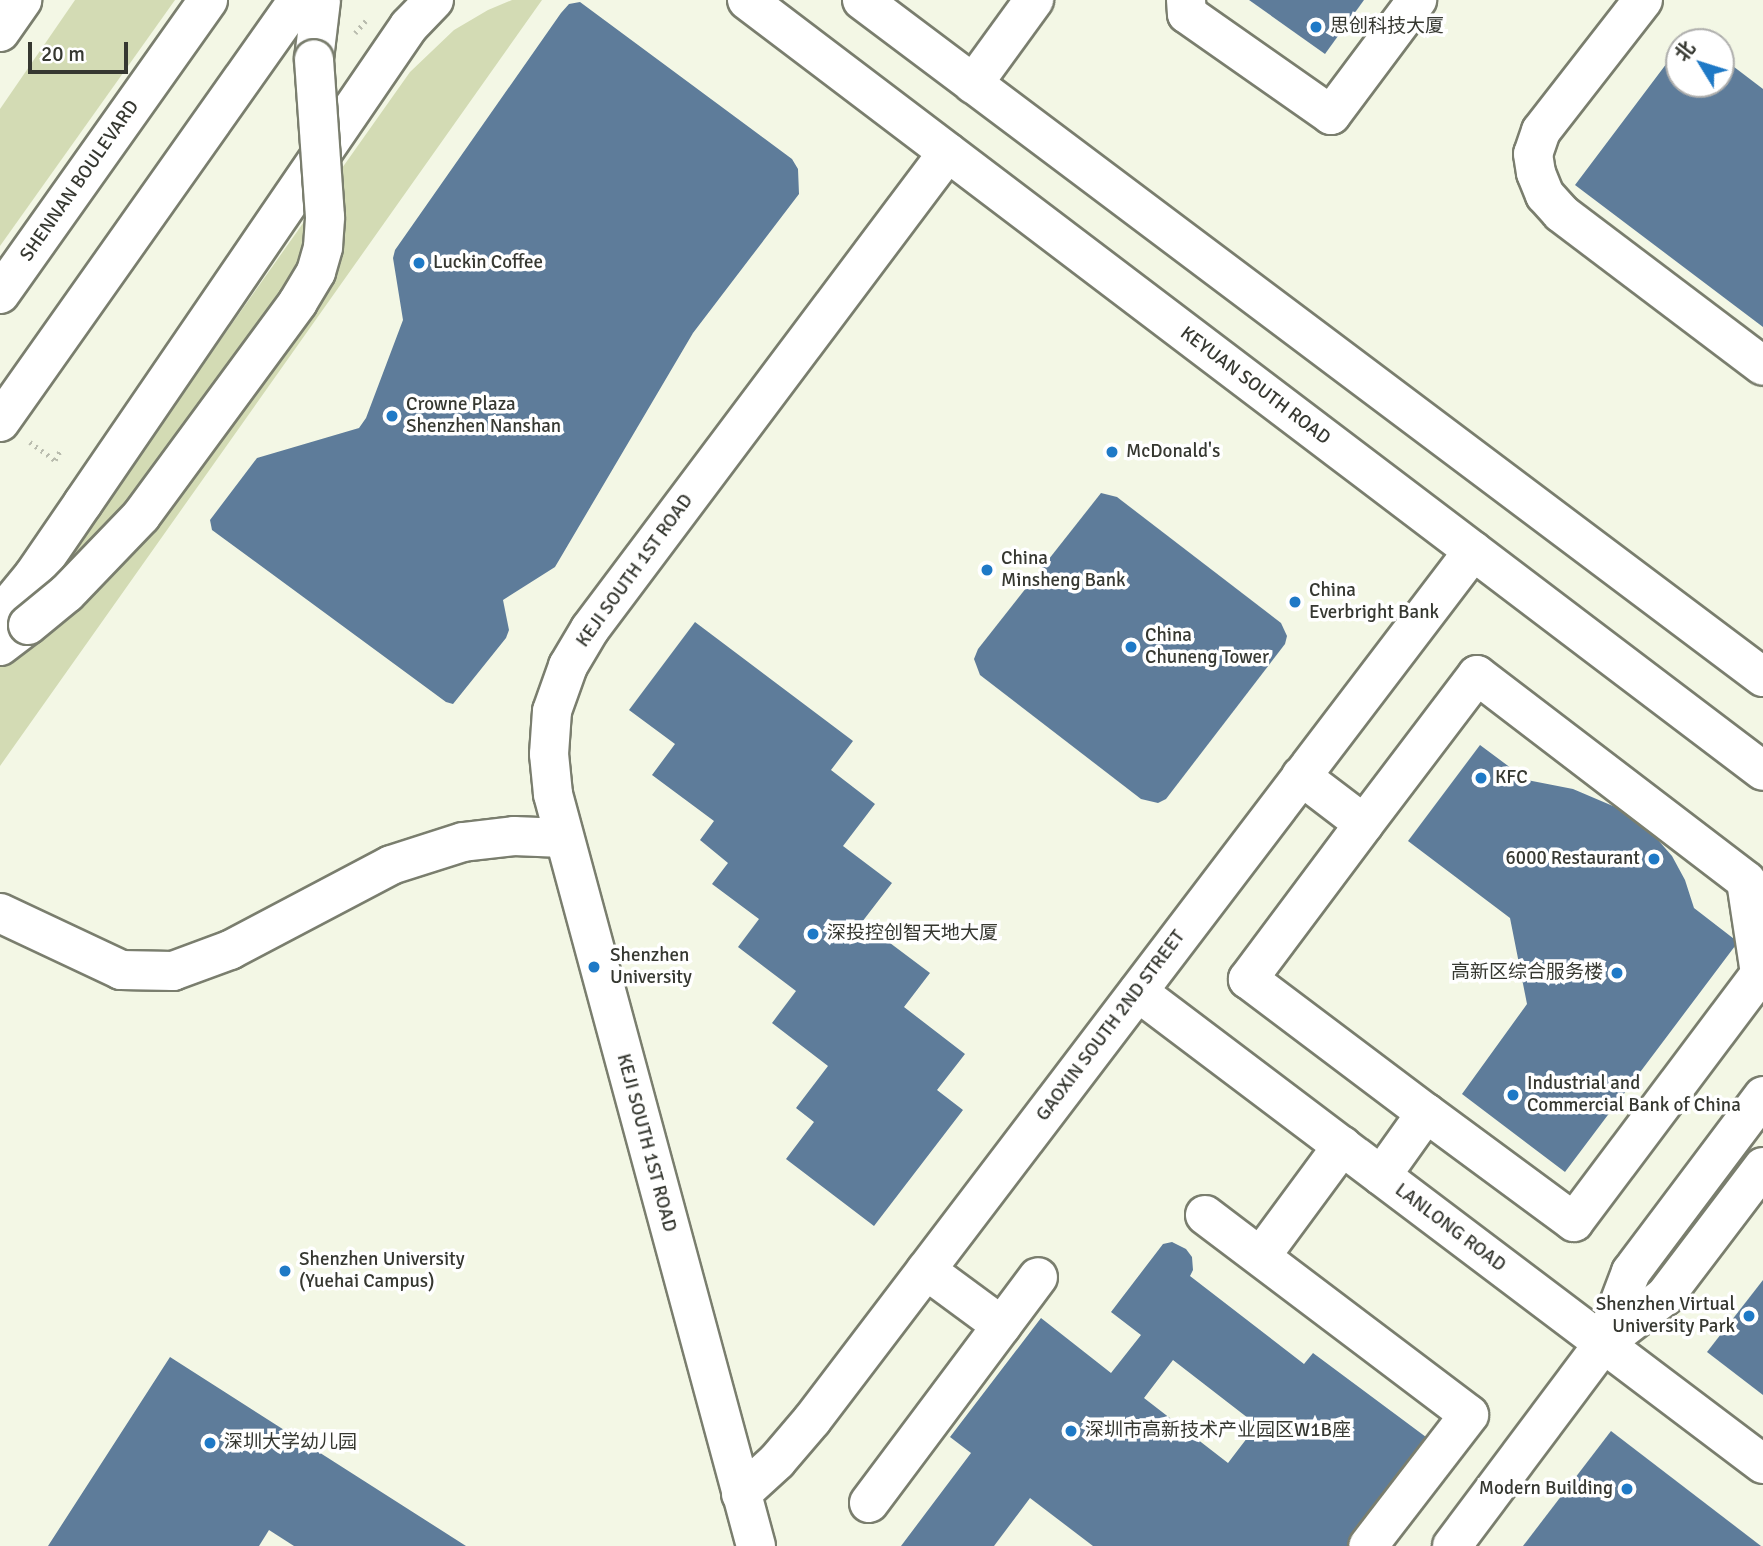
<!DOCTYPE html>
<html>
<head>
<meta charset="utf-8">
<style>
  body { margin:0 }
  #map { position:relative; width:1763px; height:1546px; overflow:hidden; background:#f3f7e5; font-family:Signika,"Noto Sans SC",sans-serif }
  div>[style] { position:absolute }
  [style*='--x'] { left:calc(var(--x)*1px); top:calc(var(--y)*1px); width:calc(var(--w)*1px); rotate:calc(var(--a)*1deg) }
  .green>* { inset:0; background:#d3dbb4 }
  .building>* { inset:0; background:#5e7c9a }
  .path>* { height:4.5px; margin-top:-2.25px; transform-origin:0; background:repeating-linear-gradient(90deg,#b9bcae 0 2px,transparent 0 7px) }
  .roads { filter:drop-shadow(2px 0 #7a7e6e) drop-shadow(-2px 0 #7a7e6e) drop-shadow(0 2px #7a7e6e) drop-shadow(0 -2px #7a7e6e) }
  .minor>* { height:38px; margin:-19px; padding:0 19px; transform-origin:19px; border-radius:19px; background:#fff }
  .major>* { height:38px; margin:-19px; padding:0 19px; transform-origin:19px; border-radius:19px; background:#fff }
  .bridges { filter:drop-shadow(2px 0 #7a7e6e) drop-shadow(-2px 0 #7a7e6e) drop-shadow(0 2px #7a7e6e) drop-shadow(0 -2px #7a7e6e) }
  .minor-bridge>* { height:38px; margin:-19px; padding:0 19px; transform-origin:19px; border-radius:19px; background:#fff }
  .dots>* { width:19px; height:19px; translate:-50% -50%; box-sizing:border-box; border:4px solid #fff; border-radius:50% }
  span { translate:-50% -50%; white-space:nowrap; text-align:center; line-height:1.15; -webkit-text-stroke:7px #fff; paint-order:stroke }
  .poi-label { font-size:19px; color:#363831 }
  .left { translate:0 -50%; text-align:left }
  .right { translate:-100% -50%; text-align:right }
  .street-label { font-size:19px; color:#363831 }
  .north { position:absolute; left:1665px; top:28px; width:70px; height:70px; box-sizing:border-box; background:#fff; border:2px solid #afafad; border-radius:50%; rotate:308deg; font-size:19px; font-weight:700; line-height:28px; text-align:center; color:#363831 }
  .north::after { content:''; display:block; margin:auto; width:24px; height:32px; background:#1e79c6; clip-path:polygon(50% 0,100% 100%,50% 72%,0 100%) }
  .scale { position:absolute; left:28px; top:42px; width:100px; height:32px; box-sizing:border-box; border:4px solid #363831; border-top:0; padding-left:9px; font-size:21px; line-height:24px; white-space:nowrap; color:#363831; -webkit-text-stroke:5px #fff; paint-order:stroke }
</style>
</head>
<body>
<div id="map">
  <div class="green">
    <i style="clip-path:polygon(75px 0,175px 0,0 246px,0 109px)"></i>
    <i style="clip-path:polygon(512px 0,542px 0,0 766px,0 632px,81px 537px,410px 72px,454px 30px,488px 10px)"></i>
  </div>
  <div class="building">
    <i style="clip-path:polygon(1249px 0,1364px 0,1325px 54px)"></i>
    <i style="clip-path:polygon(580px 2px,792px 159px,798px 169px,799px 194px,693px 333px,555px 567px,503px 600px,509px 630px,506px 638px,453px 704px,446px 702px,212px 530px,210px 520px,257px 458px,359px 428px,366px 418px,403px 320px,393px 258px,395px 250px,561px 13px,569px 4px)"></i>
    <i style="clip-path:polygon(1689px 33px,1701px 42px,1683px 42px)"></i>
    <i style="clip-path:polygon(1679px 47px,1679px 84px,1721px 84px,1721px 57px,1763px 89px,1763px 327px,1575px 185px)"></i>
    <i style="clip-path:polygon(1101px 493px,1117px 497px,1281px 623px,1287px 636px,1285px 644px,1166px 799px,1158px 803px,1141px 799px,980px 675px,974px 659px,978px 649px)"></i>
    <i style="clip-path:polygon(695px 622px,853px 741px,831px 770px,875px 804px,843px 846px,892px 883px,862px 922px,930px 973px,904px 1007px,965px 1054px,937px 1090px,963px 1110px,874px 1226px,786px 1159px,814px 1122px,796px 1108px,828px 1066px,772px 1023px,796px 991px,738px 947px,759px 919px,712px 884px,728px 863px,700px 840px,714px 821px,652px 775px,675px 744px,629px 710px)"></i>
    <i style="clip-path:polygon(1480px 745px,1527px 780px,1573px 789px,1627px 812px,1651px 832px,1672px 856px,1685px 880px,1694px 908px,1738px 942px,1565px 1172px,1462px 1094px,1527px 1004px,1510px 918px,1408px 841px)"></i>
    <i style="clip-path:polygon(evenodd,1172px 1242px,1186px 1249px,1192px 1257px,1193px 1270px,1190px 1276px,1304px 1364px,1313px 1353px,1430px 1440px,1348px 1546px,1093px 1546px,1030px 1498px,994px 1546px,901px 1546px,971px 1453px,950px 1437px,1041px 1318px,1111px 1373px,1141px 1335px,1111px 1312px,1163px 1244px,1172px 1242px,1173px 1360px,1257px 1425px,1228px 1463px,1144px 1398px,1173px 1360px)"></i>
    <i style="clip-path:polygon(1763px 1280px,1763px 1395px,1707px 1352px)"></i>
    <i style="clip-path:polygon(170px 1357px,466px 1546px,294px 1546px,269px 1530px,259px 1546px,48px 1546px)"></i>
    <i style="clip-path:polygon(1611px 1431px,1761px 1546px,1523px 1546px)"></i>
  </div>
  <div class="path">
    <i style="--x:355;--y:33;--w:18;--a:-49"></i>
    <i style="--x:30;--y:442;--w:31;--a:36"></i>
    <i style="--x:55;--y:460;--w:13;--a:-61"></i>
  </div>
  <div class="roads">
    <div class="minor">
      <i style="--x:1186;--y:0;--w:14;--a:86"></i>
      <i style="--x:1187;--y:14;--w:176;--a:35"></i>
      <i style="--x:1331;--y:115;--w:144;--a:-53.2"></i>
      <i style="--x:1643;--y:0;--w:166;--a:127.9"></i>
      <i style="--x:1541;--y:131;--w:24;--a:109"></i>
      <i style="--x:1533;--y:154;--w:19;--a:81"></i>
      <i style="--x:1536;--y:173;--w:24;--a:68"></i>
      <i style="--x:1545;--y:195;--w:24;--a:48"></i>
      <i style="--x:1561;--y:213;--w:253;--a:37.1"></i>
      <i style="--x:314;--y:59;--w:59;--a:-83.2"></i>
      <i style="--x:973;--y:84;--w:104;--a:-54"></i>
      <i style="--x:0;--y:646;--w:35;--a:-37"></i>
      <i style="--x:1301;--y:776;--w:79;--a:37.3"></i>
      <i style="--x:1364;--y:824;--w:194;--a:126.8"></i>
      <i style="--x:1248;--y:979;--w:223;--a:37"></i>
      <i style="--x:1426;--y:1113;--w:77;--a:125.5"></i>
      <i style="--x:1364;--y:824;--w:187;--a:-52.8"></i>
      <i style="--x:1477;--y:675;--w:339;--a:37.4"></i>
      <i style="--x:1746;--y:881;--w:94;--a:81.4"></i>
      <i style="--x:1760;--y:974;--w:310;--a:126.9"></i>
      <i style="--x:1574;--y:1222;--w:184;--a:-143.6"></i>
      <i style="--x:0;--y:913;--w:134;--a:25.2"></i>
      <i style="--x:121;--y:970;--w:52;--a:1.1"></i>
      <i style="--x:173;--y:971;--w:61;--a:-20.2"></i>
      <i style="--x:230;--y:950;--w:182;--a:-27.8"></i>
      <i style="--x:391;--y:865;--w:76;--a:-17.7"></i>
      <i style="--x:463;--y:842;--w:51;--a:-6.7"></i>
      <i style="--x:514;--y:836;--w:49;--a:2.3"></i>
      <i style="--x:1138;--y:992;--w:783;--a:37.06"></i>
      <i style="--x:1205;--y:1215;--w:331;--a:37.1"></i>
      <i style="--x:1469;--y:1415;--w:165;--a:127.6"></i>
      <i style="--x:1261;--y:1256;--w:137;--a:-53.6"></i>
      <i style="--x:926;--y:1270;--w:94;--a:36.4"></i>
      <i style="--x:1604;--y:1343;--w:76;--a:-69.2"></i>
      <i style="--x:1631;--y:1272;--w:220;--a:-53.1"></i>
      <i style="--x:741;--y:1494;--w:49;--a:-42.5"></i>
      <i style="--x:777;--y:1461;--w:54;--a:-49.5"></i>
      <i style="--x:812;--y:1420;--w:1092;--a:-52.74"></i>
      <i style="--x:869;--y:1503;--w:282;--a:-53.2"></i>
      <i style="--x:756;--y:1546;--w:779;--a:-105.11"></i>
      <i style="--x:553;--y:794;--w:40;--a:-95.7"></i>
      <i style="--x:549;--y:754;--w:43;--a:-86"></i>
      <i style="--x:552;--y:711;--w:48;--a:-70.4"></i>
      <i style="--x:568;--y:666;--w:43;--a:-59.3"></i>
      <i style="--x:590;--y:629;--w:596;--a:-53.11"></i>
      <i style="--x:1452;--y:1546;--w:254;--a:-53.2"></i>
      <i style="--x:1604;--y:1343;--w:77;--a:-37.6"></i>
      <i style="--x:1665;--y:1296;--w:162;--a:-52.8"></i>
    </div>
    <div class="major">
      <i style="--x:747;--y:0;--w:1275;--a:37.19"></i>
      <i style="--x:862;--y:0;--w:1127;--a:36.92"></i>
      <i style="--x:0;--y:32;--w:39;--a:-55"></i>
      <i style="--x:0;--y:294;--w:360;--a:-54.7"></i>
      <i style="--x:0;--y:422;--w:517;--a:-54.77"></i>
      <i style="--x:0;--y:616;--w:52;--a:-50.5"></i>
      <i style="--x:33;--y:576;--w:88;--a:-55.6"></i>
      <i style="--x:83;--y:503;--w:578;--a:-55.65"></i>
      <i style="--x:409;--y:26;--w:36;--a:-46"></i>
    </div>
  </div>
  <div class="bridges">
    <div class="minor-bridge">
      <i style="--x:28;--y:625;--w:50;--a:-39.4"></i>
      <i style="--x:67;--y:593;--w:107;--a:-46.1"></i>
      <i style="--x:141;--y:516;--w:265;--a:-53.7"></i>
      <i style="--x:298;--y:302;--w:35;--a:-59"></i>
      <i style="--x:316;--y:272;--w:26;--a:-74"></i>
      <i style="--x:323;--y:247;--w:30;--a:-86"></i>
      <i style="--x:325;--y:217;--w:158;--a:-94"></i>
    </div>
  </div>
  <div class="dots">
    <i style="left:1316px;top:27px;background:#1e79c6"></i>
    <i style="left:419px;top:263px;background:#1e79c6"></i>
    <i style="left:392px;top:416px;background:#1e79c6"></i>
    <i style="left:1112px;top:452px;background:#1e79c6"></i>
    <i style="left:987px;top:570px;background:#1e79c6"></i>
    <i style="left:1295px;top:602px;background:#1e79c6"></i>
    <i style="left:1131px;top:647px;background:#1e79c6"></i>
    <i style="left:1481px;top:778px;background:#1e79c6"></i>
    <i style="left:1654px;top:859px;background:#1e79c6"></i>
    <i style="left:813px;top:934px;background:#1e79c6"></i>
    <i style="left:594px;top:967px;background:#1e79c6"></i>
    <i style="left:1617px;top:973px;background:#1e79c6"></i>
    <i style="left:1513px;top:1095px;background:#1e79c6"></i>
    <i style="left:285px;top:1271px;background:#1e79c6"></i>
    <i style="left:1749px;top:1316px;background:#1e79c6"></i>
    <i style="left:1071px;top:1431px;background:#1e79c6"></i>
    <i style="left:210px;top:1443px;background:#1e79c6"></i>
    <i style="left:1627px;top:1489px;background:#1e79c6"></i>
  </div>
  <div class="poi-label">
    <span class="left" style="left:1330px;top:27px">思创科技大厦</span>
    <span class="left" style="left:433px;top:263px">Luckin Coffee</span>
    <span class="left" style="left:406px;top:416px">Crowne Plaza<br>Shenzhen Nanshan</span>
    <span class="left" style="left:1126px;top:452px">McDonald's</span>
    <span class="left" style="left:1001px;top:570px">China<br>Minsheng Bank</span>
    <span class="left" style="left:1309px;top:602px">China<br>Everbright Bank</span>
    <span class="left" style="left:1145px;top:647px">China<br>Chuneng Tower</span>
    <span class="left" style="left:1495px;top:778px">KFC</span>
    <span class="right" style="left:1640px;top:859px">6000 Restaurant</span>
    <span class="left" style="left:827px;top:934px">深投控创智天地大厦</span>
    <span class="left" style="left:610px;top:967px">Shenzhen<br>University</span>
    <span class="right" style="left:1603px;top:973px">高新区综合服务楼</span>
    <span class="left" style="left:1527px;top:1095px">Industrial and<br>Commercial Bank of China</span>
    <span class="left" style="left:299px;top:1271px">Shenzhen University<br>(Yuehai Campus)</span>
    <span class="right" style="left:1735px;top:1316px">Shenzhen Virtual<br>University Park</span>
    <span class="left" style="left:1085px;top:1431px">深圳市高新技术产业园区W1B座</span>
    <span class="left" style="left:224px;top:1443px">深圳大学幼儿园</span>
    <span class="right" style="left:1613px;top:1489px">Modern Building</span>
  </div>
  <div class="street-label">
    <span style="left:80px;top:181px;rotate:-55deg">SHENNAN BOULEVARD</span>
    <span style="left:1255px;top:386px;rotate:37deg">KEYUAN SOUTH ROAD</span>
    <span style="left:635px;top:571px;rotate:-54deg">KEJI SOUTH 1ST ROAD</span>
    <span style="left:1111px;top:1026px;rotate:-53deg">GAOXIN SOUTH 2ND STREET</span>
    <span style="left:646px;top:1143px;rotate:75deg">KEJI SOUTH 1ST ROAD</span>
    <span style="left:1450px;top:1228px;rotate:37deg">LANLONG ROAD</span>
  </div>
  <div class="north">北</div>
  <div class="scale">20 m</div>
</div>
</body>
</html>
